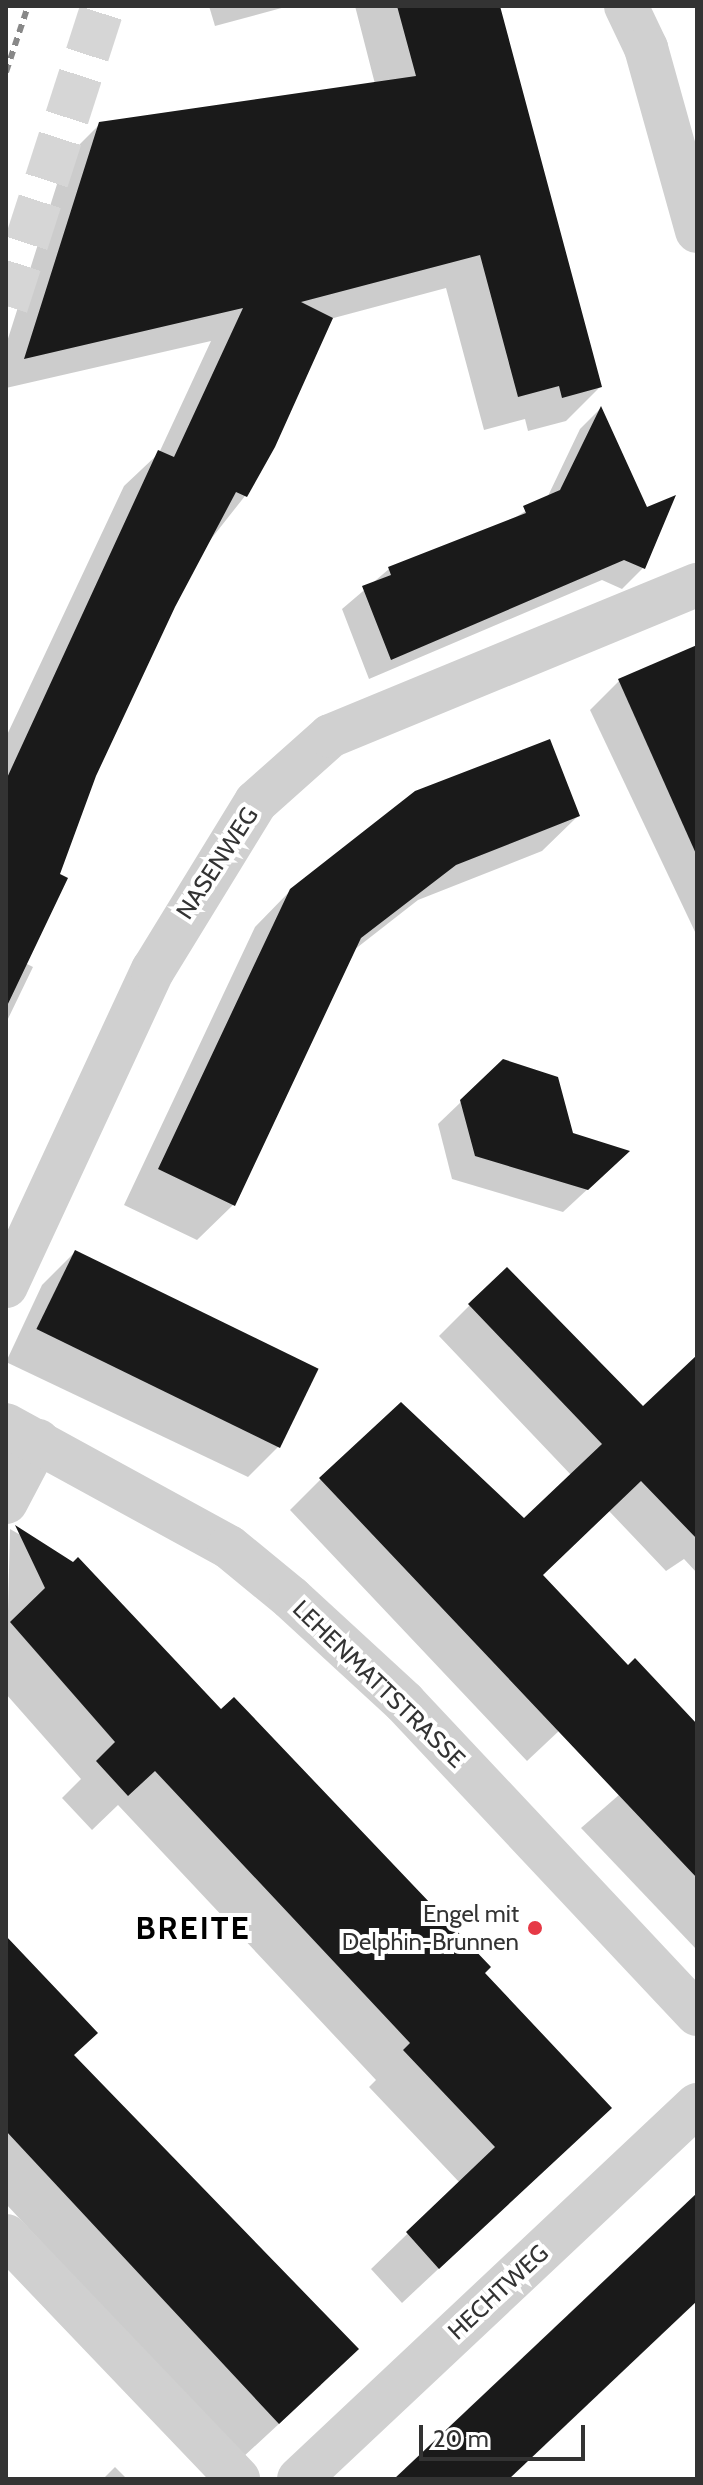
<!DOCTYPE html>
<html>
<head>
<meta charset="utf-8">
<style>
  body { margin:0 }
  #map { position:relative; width:703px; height:2485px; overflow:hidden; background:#fff; font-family:Cabin,sans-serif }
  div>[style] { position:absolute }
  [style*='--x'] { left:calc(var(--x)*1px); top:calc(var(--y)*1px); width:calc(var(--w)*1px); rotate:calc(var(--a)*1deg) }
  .shadow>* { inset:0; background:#0003 }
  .building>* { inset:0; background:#1a1a1a; transform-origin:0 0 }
  .motorway-tunnel>* { height:44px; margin-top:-22px; transform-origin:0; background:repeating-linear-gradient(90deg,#d6d6d6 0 44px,transparent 0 66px) }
  .minor>* { height:44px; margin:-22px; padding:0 22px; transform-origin:22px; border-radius:22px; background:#d0d0d0 }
  .tertiary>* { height:44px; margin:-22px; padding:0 22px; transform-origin:22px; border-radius:22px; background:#d0d0d0 }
  .rail>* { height:6px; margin-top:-3px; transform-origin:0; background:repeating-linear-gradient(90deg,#888 0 8px,transparent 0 14px) }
  .dots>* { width:22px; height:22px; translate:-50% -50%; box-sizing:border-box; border:4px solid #fff; border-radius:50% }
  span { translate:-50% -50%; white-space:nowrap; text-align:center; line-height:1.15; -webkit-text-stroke:8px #fff; paint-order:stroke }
  .street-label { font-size:24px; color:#333 }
  .poi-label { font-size:24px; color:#333 }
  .right { translate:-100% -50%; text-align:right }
  .district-label { font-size:32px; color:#000; font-weight:700; letter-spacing:2px }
  .frame { position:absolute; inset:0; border:8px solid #333; pointer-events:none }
  .scale { position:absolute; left:419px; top:2425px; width:166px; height:36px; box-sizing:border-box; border:4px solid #333; border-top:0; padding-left:10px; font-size:24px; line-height:28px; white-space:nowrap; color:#333; -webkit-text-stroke:6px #fff; paint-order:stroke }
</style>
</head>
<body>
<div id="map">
  <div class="shadow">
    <i style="clip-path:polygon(209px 6px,289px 6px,215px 26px)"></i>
    <i style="clip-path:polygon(355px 6px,496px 6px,600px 387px,566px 421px,528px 431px,525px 419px,484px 430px,446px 288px,330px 319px,245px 496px,196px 558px,94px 776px,25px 963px,33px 967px,6px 1023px,6px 737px,124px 486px,159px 453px,211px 341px,6px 388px,6px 345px,65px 159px,100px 124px,375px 84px)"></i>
    <i style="clip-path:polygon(600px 409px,646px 510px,673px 499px,643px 568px,622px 589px,602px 580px,369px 679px,342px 609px,389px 569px,511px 520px,547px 498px,580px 429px)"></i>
    <i style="clip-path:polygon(697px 658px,697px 936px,590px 710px,619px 681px)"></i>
    <i style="clip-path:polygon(578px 816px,542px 851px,418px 900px,354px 950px,233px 1205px,197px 1240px,124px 1205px,255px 927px,291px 890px)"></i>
    <i style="clip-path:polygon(462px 1101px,571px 1135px,605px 1173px,563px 1212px,452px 1179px,438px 1124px)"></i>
    <i style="clip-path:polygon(75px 1252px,281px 1444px,248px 1477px,6px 1362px,42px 1285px)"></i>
    <i style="clip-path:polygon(470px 1305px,642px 1409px,697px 1357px,697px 1573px,684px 1559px,666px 1571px,609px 1511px,541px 1576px,595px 1697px,527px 1761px,290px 1510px,321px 1479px,524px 1521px,572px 1476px,439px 1336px)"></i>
    <i style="clip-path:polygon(10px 1529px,73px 1565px,610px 2108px,402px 2303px,371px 2269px,460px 2183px,369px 2087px,376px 2080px,118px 1805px,92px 1830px,62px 1798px,81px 1779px,6px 1694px)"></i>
    <i style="clip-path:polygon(697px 1727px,697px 1950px,581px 1828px)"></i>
    <i style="clip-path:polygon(6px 1939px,72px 2056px,321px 2385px,242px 2458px,6px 2204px)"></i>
    <i style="clip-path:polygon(115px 2467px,127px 2479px,103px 2479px)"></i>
  </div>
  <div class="building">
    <i style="clip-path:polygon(397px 6px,500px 6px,602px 387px,562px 398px,559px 386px,518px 397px,480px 255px,301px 302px,333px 318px,275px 447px,247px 497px,236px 492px,175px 607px,96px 776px,60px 874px,68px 878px,6px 1008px,6px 780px,158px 450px,174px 457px,243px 308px,24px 359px,99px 122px,416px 76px)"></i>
    <i style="clip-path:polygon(601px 406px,647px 507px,676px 495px,645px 569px,624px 560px,391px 660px,362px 586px,391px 575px,388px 567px,526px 513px,523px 506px,560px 490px)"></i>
    <i style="clip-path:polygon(697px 645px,697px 856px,618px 679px)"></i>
    <i style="clip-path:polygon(550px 739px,580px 816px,456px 865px,361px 938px,235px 1206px,158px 1169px,290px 889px,415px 791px)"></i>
    <i style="clip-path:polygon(503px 1059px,558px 1077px,573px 1133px,630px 1151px,588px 1190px,475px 1156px,460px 1100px)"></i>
    <i style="left:75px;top:1250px;width:271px;height:88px;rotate:26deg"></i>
    <i style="clip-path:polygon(507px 1267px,643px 1406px,697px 1355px,697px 1539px,641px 1481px,543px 1575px,628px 1665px,635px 1658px,697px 1724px,697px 1878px,319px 1478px,401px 1402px,524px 1518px,602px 1444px,468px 1304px)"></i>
    <i style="clip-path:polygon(15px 1525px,73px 1562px,78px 1557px,221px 1709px,234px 1697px,491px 1967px,485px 1973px,612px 2108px,439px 2269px,406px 2232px,495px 2147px,403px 2050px,410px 2043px,155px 1771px,128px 1796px,96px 1761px,115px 1742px,10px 1622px,45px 1588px)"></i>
    <i style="clip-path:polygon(6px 1936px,98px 2033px,74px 2055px,359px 2349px,279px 2424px,6px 2131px)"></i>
    <i style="clip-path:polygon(697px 2193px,697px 2301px,509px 2479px,394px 2479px)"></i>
  </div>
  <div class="motorway-tunnel">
    <i style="--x:6;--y:306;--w:315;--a:-72.1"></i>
  </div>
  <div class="minor">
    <i style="--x:6;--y:1286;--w:349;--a:-65.1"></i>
    <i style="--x:153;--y:970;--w:197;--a:-58.5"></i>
    <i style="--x:256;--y:802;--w:99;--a:-41.7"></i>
    <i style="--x:330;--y:736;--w:397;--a:-22.4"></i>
    <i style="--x:6;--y:1502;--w:69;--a:-62.3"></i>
    <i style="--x:6;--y:2236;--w:336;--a:46.3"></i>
    <i style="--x:299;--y:2479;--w:546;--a:-43.22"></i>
  </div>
  <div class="tertiary">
    <i style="--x:626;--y:6;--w:47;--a:64.5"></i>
    <i style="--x:646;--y:48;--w:190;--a:74.4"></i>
    <i style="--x:6;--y:1425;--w:254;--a:28.7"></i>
    <i style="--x:229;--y:1547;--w:80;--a:39.4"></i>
    <i style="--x:291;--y:1598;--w:154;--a:42.6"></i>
    <i style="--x:404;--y:1702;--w:428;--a:46.8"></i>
  </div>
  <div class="rail">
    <i style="--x:6;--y:72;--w:70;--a:-71.6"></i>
  </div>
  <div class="dots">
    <i style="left:535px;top:1928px;background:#e63946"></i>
  </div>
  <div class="street-label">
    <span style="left:217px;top:863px;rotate:-57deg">NASENWEG</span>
    <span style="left:379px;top:1684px;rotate:44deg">LEHENMATTSTRASSE</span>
    <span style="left:498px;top:2292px;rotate:-43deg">HECHTWEG</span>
  </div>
  <div class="poi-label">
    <span class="right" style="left:519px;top:1928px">Engel mit<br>Delphin-Brunnen</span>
  </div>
  <div class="district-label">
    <span style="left:193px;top:1928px">BREITE</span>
  </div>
  <div class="frame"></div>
  <div class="scale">20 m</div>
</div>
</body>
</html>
